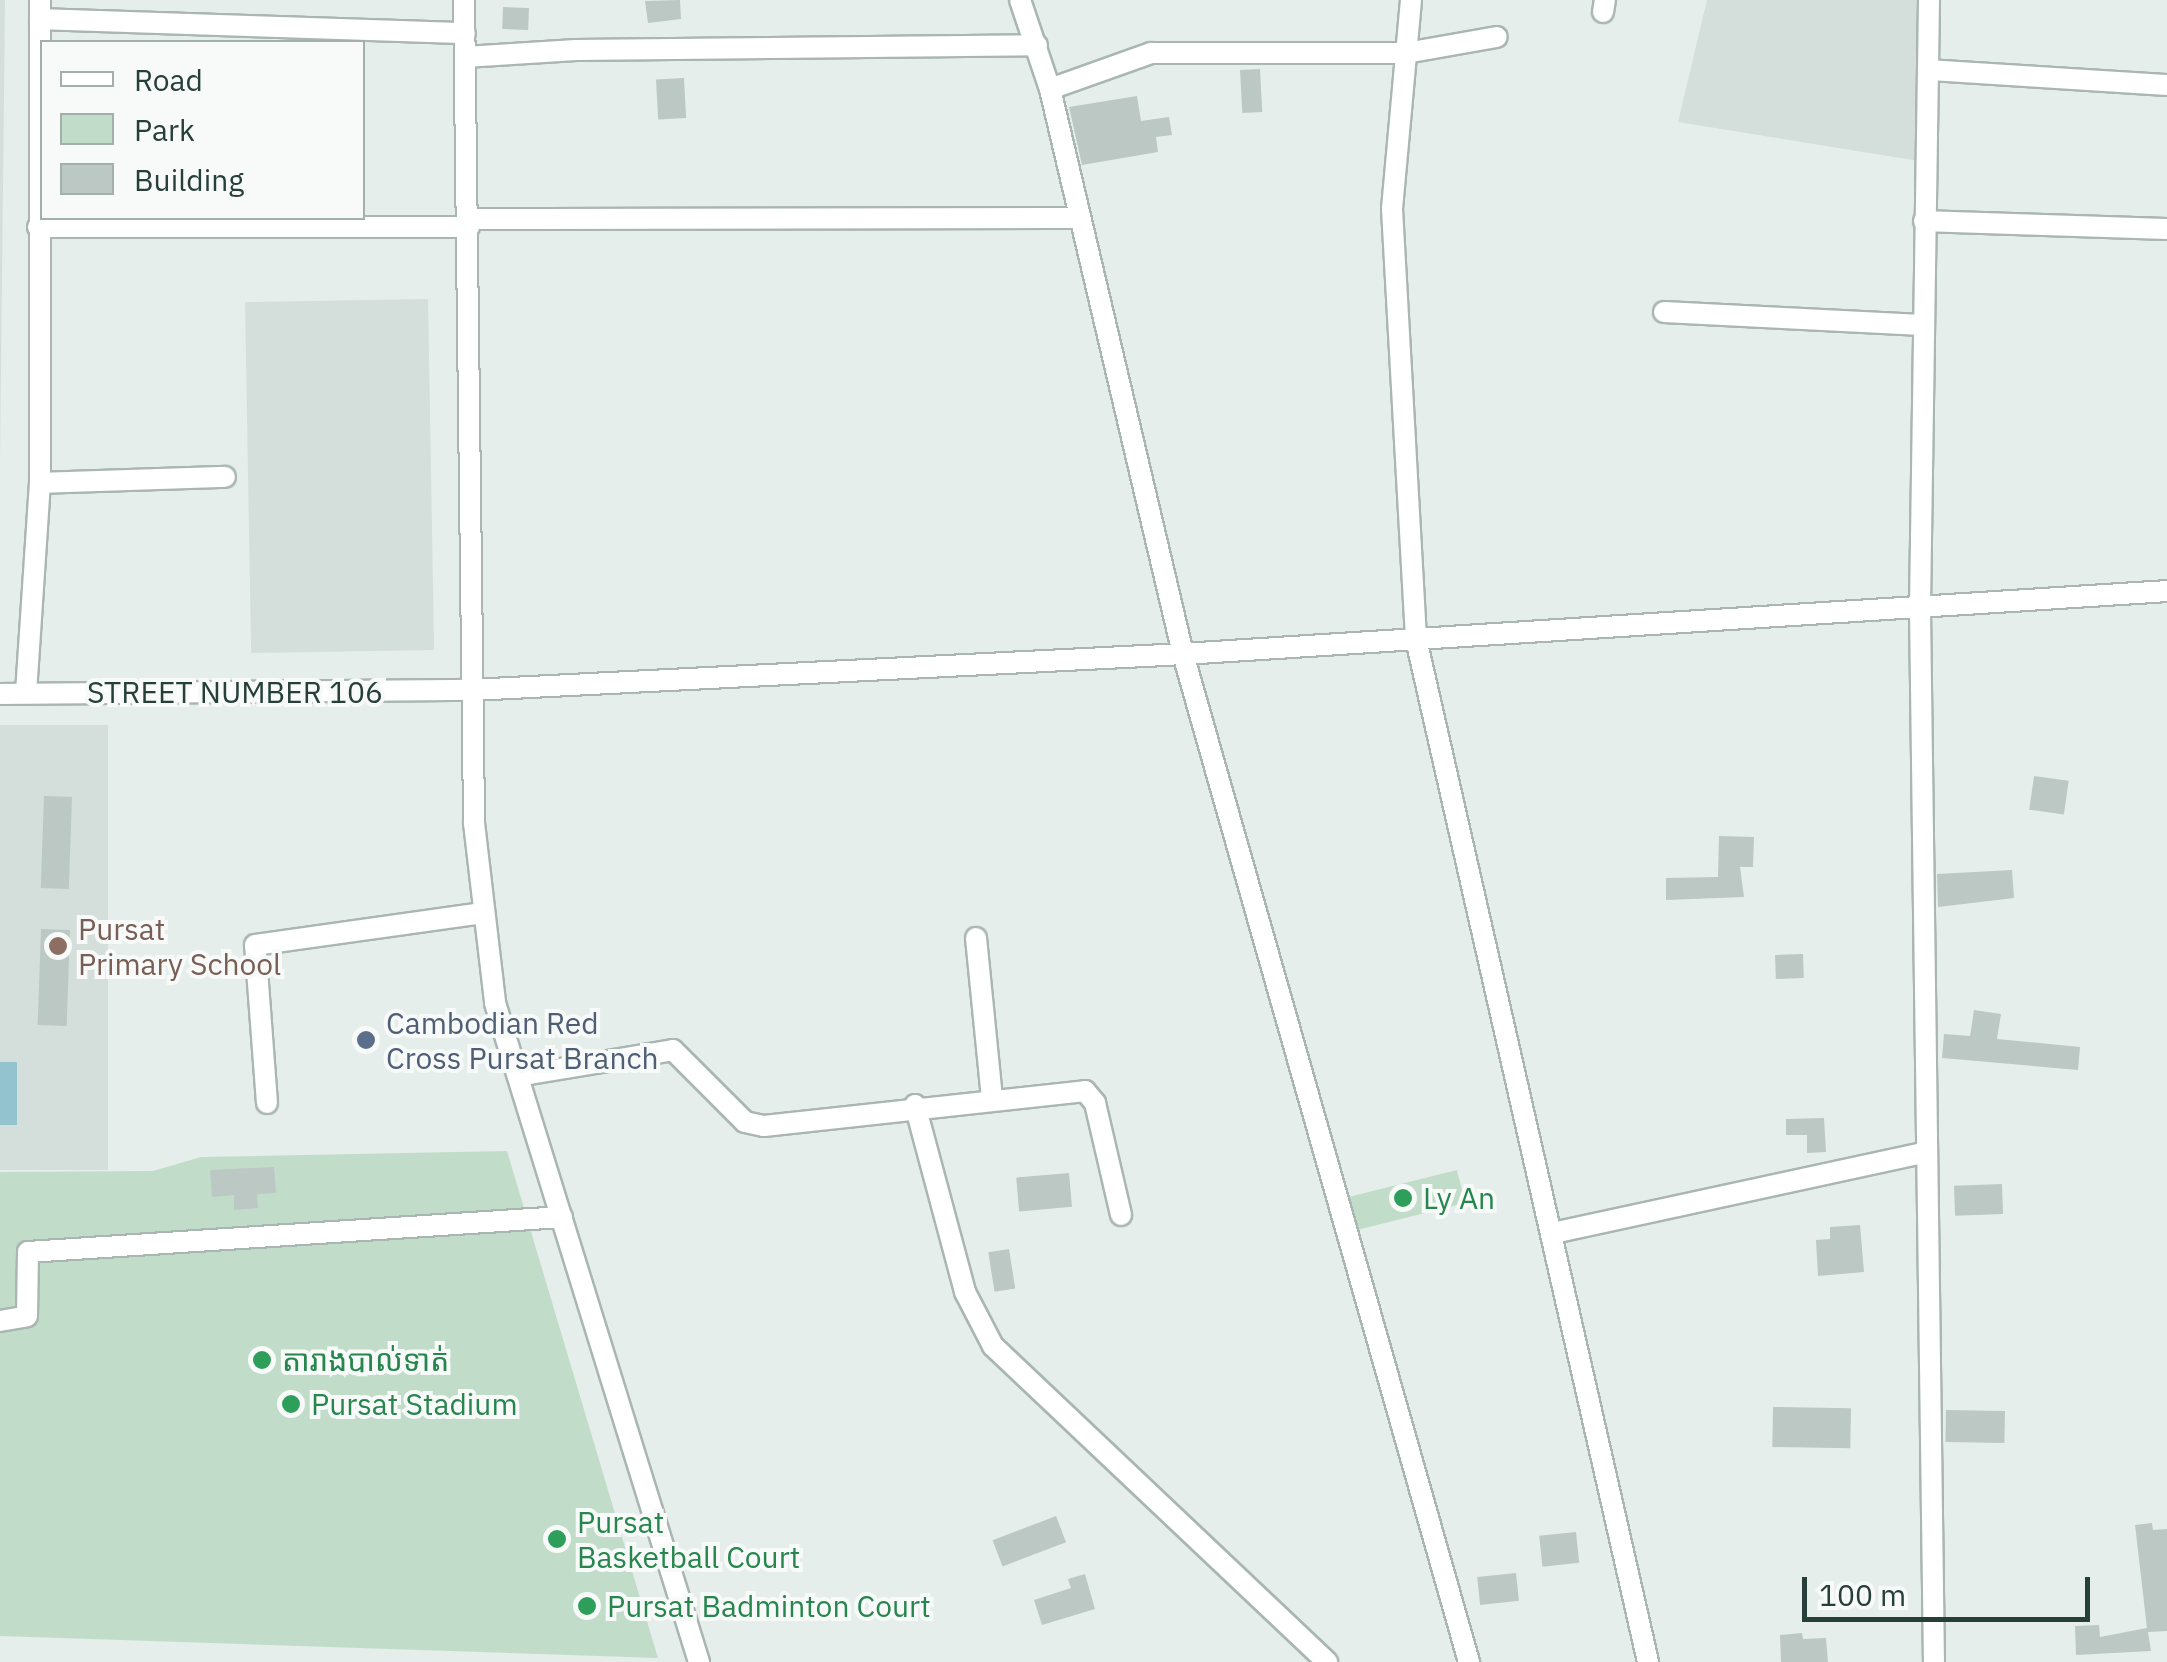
<!DOCTYPE html>
<html>
<head>
<meta charset="utf-8">
<style>
  body { margin:0 }
  #map { position:relative; width:2167px; height:1662px; overflow:hidden; background:#e6eeeb; font-family:"IBM Plex Sans","Noto Sans Khmer",sans-serif }
  div>[style] { position:absolute }
  [style*='--x'] { left:calc(var(--x)*1px); top:calc(var(--y)*1px); width:calc(var(--w)*1px); rotate:calc(var(--a)*1deg) }
  .built>* { inset:0; background:#d4deda; transform-origin:0 0 }
  .green>* { inset:0; background:#c1ddc9; transform-origin:0 0 }
  .water>* { inset:0; background:#93c3ce; transform-origin:0 0 }
  .building>* { inset:0; background:#bcc8c4; transform-origin:0 0 }
  .roads { filter:drop-shadow(2px 0 #a9b6b2) drop-shadow(-2px 0 #a9b6b2) drop-shadow(0 2px #a9b6b2) drop-shadow(0 -2px #a9b6b2) }
  .minor>* { height:20px; margin:-10px; padding:0 10px; transform-origin:10px; border-radius:10px; background:#fff }
  .dots>* { width:28px; height:28px; translate:-50% -50%; box-sizing:border-box; border:5px solid #f7faf9; border-radius:50% }
  span { translate:-50% -50%; white-space:nowrap; text-align:center; line-height:1.15; -webkit-text-stroke:8px #f7faf9; paint-order:stroke }
  .street-label { font-size:30px; color:#263f39 }
  .education-label { font-size:30px; color:#785e54 }
  .left { translate:0 -50%; text-align:left }
  .service-label { font-size:30px; color:#4e5e75 }
  .leisure-label { font-size:30px; color:#27864d }
  .legend { position:absolute; left:40px; top:40px; width:325px; height:180px; box-sizing:border-box; background:#f7faf9; border:2px solid #a3afac; margin:0; padding:12px 18px; list-style:none; font-size:30px; color:#263f39 }
  .legend li { display:flex; align-items:center; gap:20px; height:50px }
  .legend b { width:50px; border:2px solid #a3afac }
  .scale { position:absolute; left:1802px; top:1577px; width:288px; height:45px; box-sizing:border-box; border:5px solid #263f39; border-top:0; padding-left:12px; font-size:30px; line-height:35px; white-space:nowrap; color:#263f39; -webkit-text-stroke:8px #f7faf9; paint-order:stroke }
</style>
</head>
<body>
<div id="map">
  <div class="built">
    <i style="clip-path:polygon(0 0,5px 0,0 462px)"></i>
    <i style="clip-path:polygon(1707px 0,1924px 0,1919px 161px,1678px 122px)"></i>
    <i style="left:428px;top:299px;width:351px;height:183px;rotate:89deg"></i>
    <i style="left:0;top:725px;width:108px;height:445px"></i>
  </div>
  <div class="green">
    <i style="clip-path:polygon(507px 1151px,658px 1658px,0 1636px,0 1172px,153px 1171px,201px 1157px)"></i>
    <i style="left:1457px;top:1170px;width:34px;height:118px;rotate:76deg"></i>
  </div>
  <div class="water">
    <i style="left:0;top:1062px;width:17px;height:63px"></i>
  </div>
  <div class="building">
    <i style="clip-path:polygon(680px 0,681px 19px,648px 23px,645px 1px)"></i>
    <i style="left:503px;top:7px;width:26px;height:22px;rotate:2deg"></i>
    <i style="left:1260px;top:69px;width:43px;height:20px;rotate:87deg"></i>
    <i style="left:684px;top:78px;width:40px;height:28px;rotate:87deg"></i>
    <i style="clip-path:polygon(1137px 96px,1141px 121px,1169px 117px,1172px 135px,1156px 137px,1158px 152px,1082px 165px,1069px 107px)"></i>
    <i style="left:2034px;top:776px;width:35px;height:34px;rotate:8deg"></i>
    <i style="left:44px;top:796px;width:28px;height:92px;rotate:2deg"></i>
    <i style="clip-path:polygon(1719px 836px,1754px 837px,1753px 867px,1740px 867px,1744px 897px,1666px 900px,1666px 878px,1718px 877px)"></i>
    <i style="clip-path:polygon(2012px 870px,2014px 898px,1938px 907px,1937px 874px)"></i>
    <i style="left:41px;top:929px;width:29px;height:96px;rotate:2deg"></i>
    <i style="left:1803px;top:954px;width:24px;height:28px;rotate:88deg"></i>
    <i style="clip-path:polygon(1974px 1010px,2001px 1014px,1997px 1039px,2080px 1047px,2078px 1070px,1942px 1058px,1944px 1034px,1970px 1036px)"></i>
    <i style="clip-path:polygon(1824px 1118px,1826px 1152px,1807px 1153px,1807px 1135px,1786px 1135px,1786px 1119px)"></i>
    <i style="clip-path:polygon(274px 1167px,276px 1193px,257px 1194px,258px 1208px,234px 1210px,234px 1195px,212px 1197px,210px 1170px)"></i>
    <i style="left:1069px;top:1173px;width:34px;height:53px;rotate:85deg"></i>
    <i style="left:2002px;top:1184px;width:30px;height:48px;rotate:88deg"></i>
    <i style="clip-path:polygon(1860px 1225px,1864px 1272px,1818px 1276px,1816px 1240px,1830px 1239px,1830px 1227px)"></i>
    <i style="left:1009px;top:1249px;width:40px;height:21px;rotate:81deg"></i>
    <i style="left:1773px;top:1407px;width:78px;height:40px;rotate:1deg"></i>
    <i style="left:1946px;top:1410px;width:59px;height:32px;rotate:1deg"></i>
    <i style="left:1056px;top:1516px;width:28px;height:68px;rotate:69deg"></i>
    <i style="clip-path:polygon(2152px 1523px,2153px 1530px,2167px 1529px,2167px 1631px,2148px 1632px,2151px 1651px,2076px 1655px,2075px 1626px,2099px 1625px,2100px 1637px,2147px 1628px,2135px 1525px)"></i>
    <i style="left:1576px;top:1532px;width:31px;height:37px;rotate:84deg"></i>
    <i style="left:1516px;top:1573px;width:28px;height:39px;rotate:84deg"></i>
    <i style="clip-path:polygon(1085px 1574px,1095px 1609px,1042px 1625px,1034px 1600px,1071px 1588px,1068px 1579px)"></i>
    <i style="clip-path:polygon(1802px 1633px,1803px 1639px,1826px 1638px,1828px 1662px,1781px 1662px,1780px 1635px)"></i>
  </div>
  <div class="roads">
    <div class="minor">
      <i style="--x:464;--y:0;--w:823;--a:89.3"></i>
      <i style="--x:474;--y:823;--w:181;--a:83.3"></i>
      <i style="--x:495;--y:1003;--w:690;--a:72.8"></i>
      <i style="--x:1020;--y:0;--w:94;--a:71.4"></i>
      <i style="--x:1050;--y:89;--w:580;--a:76.75"></i>
      <i style="--x:1183;--y:654;--w:1048;--a:74.16"></i>
      <i style="--x:1411;--y:0;--w:210;--a:95.2"></i>
      <i style="--x:1392;--y:209;--w:431;--a:86.8"></i>
      <i style="--x:1416;--y:639;--w:1049;--a:77.22"></i>
      <i style="--x:1929;--y:0;--w:610;--a:90.85"></i>
      <i style="--x:1920;--y:610;--w:1052;--a:89.24"></i>
      <i style="--x:1603;--y:12;--w:12;--a:-81"></i>
      <i style="--x:40;--y:19;--w:425;--a:1.9"></i>
      <i style="--x:465;--y:57;--w:111;--a:-3.6"></i>
      <i style="--x:576;--y:50;--w:461;--a:-0.6"></i>
      <i style="--x:1929;--y:70;--w:238;--a:3.6"></i>
      <i style="--x:1050;--y:89;--w:107;--a:-19.6"></i>
      <i style="--x:1151;--y:53;--w:255;--a:0"></i>
      <i style="--x:1406;--y:53;--w:92;--a:-10"></i>
      <i style="--x:469;--y:219;--w:607;--a:-0.09"></i>
      <i style="--x:1924;--y:221;--w:243;--a:1.9"></i>
      <i style="--x:38;--y:227;--w:431;--a:0"></i>
      <i style="--x:1664;--y:312;--w:258;--a:2.9"></i>
      <i style="--x:40;--y:483;--w:185;--a:-1.9"></i>
      <i style="--x:26;--y:693;--w:210;--a:-86.2"></i>
      <i style="--x:40;--y:483;--w:483;--a:-90"></i>
      <i style="--x:0;--y:694;--w:471;--a:-0.5"></i>
      <i style="--x:471;--y:690;--w:713;--a:-2.89"></i>
      <i style="--x:1183;--y:654;--w:986;--a:-3.66"></i>
      <i style="--x:976;--y:938;--w:160;--a:84.3"></i>
      <i style="--x:518;--y:1076;--w:157;--a:-9.5"></i>
      <i style="--x:673;--y:1050;--w:102;--a:45"></i>
      <i style="--x:745;--y:1122;--w:19;--a:12"></i>
      <i style="--x:764;--y:1126;--w:323;--a:-6.2"></i>
      <i style="--x:1085;--y:1091;--w:16;--a:50"></i>
      <i style="--x:1095;--y:1103;--w:115;--a:76.9"></i>
      <i style="--x:267;--y:1103;--w:158;--a:-94.3"></i>
      <i style="--x:255;--y:945;--w:229;--a:-8"></i>
      <i style="--x:915;--y:1105;--w:194;--a:75"></i>
      <i style="--x:965;--y:1292;--w:61;--a:62.6"></i>
      <i style="--x:993;--y:1346;--w:460;--a:43.4"></i>
      <i style="--x:1553;--y:1233;--w:380;--a:-12.2"></i>
      <i style="--x:0;--y:1321;--w:27;--a:-10"></i>
      <i style="--x:27;--y:1316;--w:64;--a:-89.1"></i>
      <i style="--x:28;--y:1252;--w:535;--a:-3.75"></i>
    </div>
  </div>
  <div class="dots">
    <i style="left:58px;top:946px;background:#8d6e63"></i>
    <i style="left:366px;top:1040px;background:#5c6f8a"></i>
    <i style="left:1403px;top:1198px;background:#2e9e5b"></i>
    <i style="left:262px;top:1360px;background:#2e9e5b"></i>
    <i style="left:291px;top:1404px;background:#2e9e5b"></i>
    <i style="left:557px;top:1539px;background:#2e9e5b"></i>
    <i style="left:587px;top:1606px;background:#2e9e5b"></i>
  </div>
  <div class="street-label">
    <span style="left:235px;top:692px">STREET NUMBER 106</span>
  </div>
  <div class="education-label">
    <span class="left" style="left:78px;top:946px">Pursat<br>Primary School</span>
  </div>
  <div class="service-label">
    <span class="left" style="left:386px;top:1040px">Cambodian Red<br>Cross Pursat Branch</span>
  </div>
  <div class="leisure-label">
    <span class="left" style="left:1423px;top:1198px">Ly An</span>
    <span class="left" style="left:282px;top:1360px">តារាងបាល់ទាត់</span>
    <span class="left" style="left:311px;top:1404px">Pursat Stadium</span>
    <span class="left" style="left:577px;top:1539px">Pursat<br>Basketball Court</span>
    <span class="left" style="left:607px;top:1606px">Pursat Badminton Court</span>
  </div>
  <ul class="legend">
  <li><b style="height:12px;background:#fff"></b>Road</li>
  <li><b style="height:28px;background:#c1ddc9"></b>Park</li>
  <li><b style="height:28px;background:#bcc8c4"></b>Building</li>
  </ul>
  <div class="scale">100 m</div>
</div>
</body>
</html>
